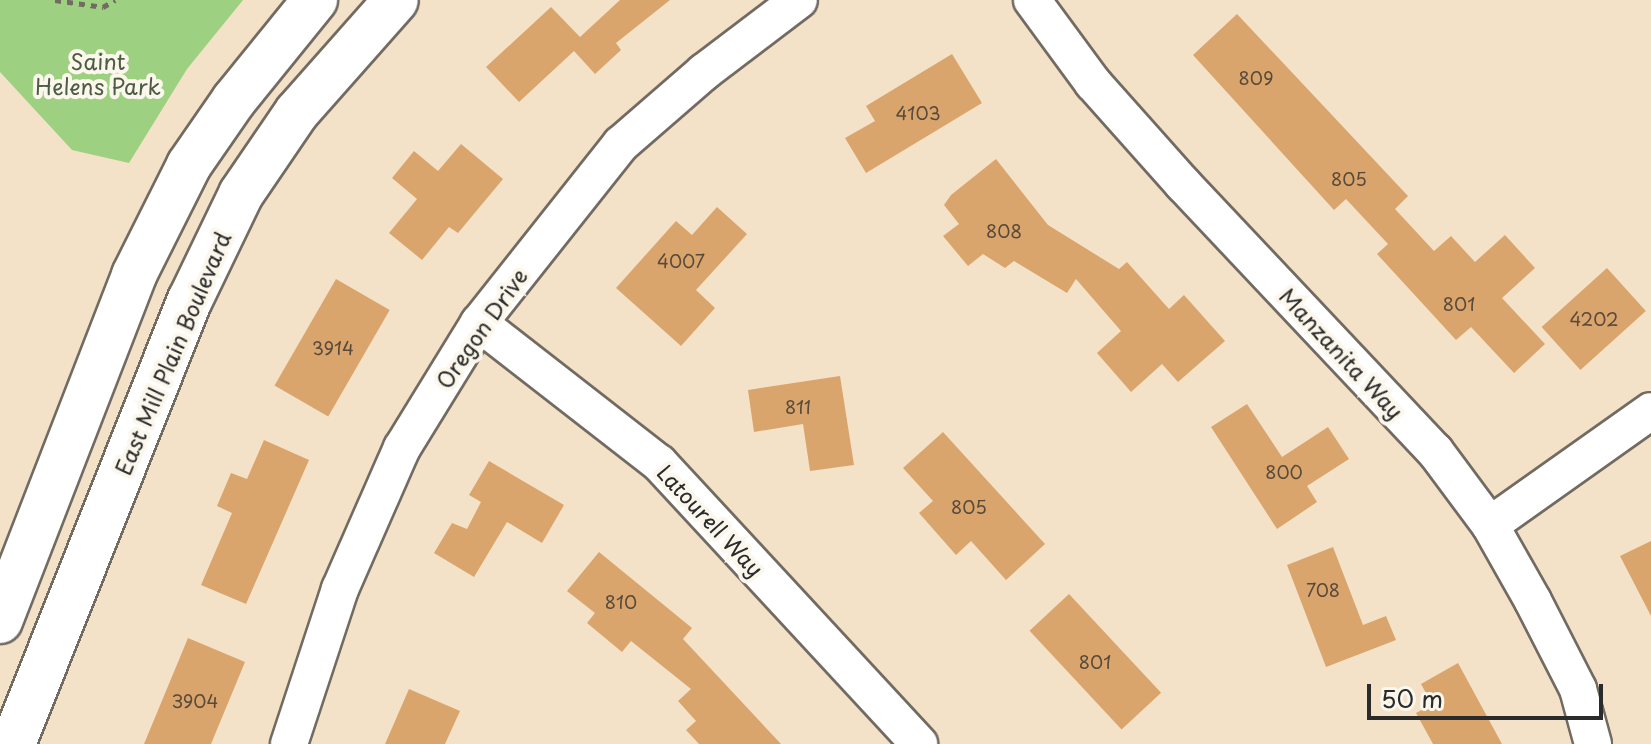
<!DOCTYPE html>
<html>
<head>
<meta charset="utf-8">
<style>
  body { margin:0 }
  #map { position:relative; width:1651px; height:744px; overflow:hidden; background:#f4e2c8; font-family:"Playpen Sans",sans-serif }
  div>[style] { position:absolute }
  [style*='--x'] { left:calc(var(--x)*1px); top:calc(var(--y)*1px); width:calc(var(--w)*1px); rotate:calc(var(--a)*1deg) }
  .green>* { inset:0; background:#9dd080 }
  .building>* { inset:0; background:#daa56c; transform-origin:0 0 }
  .path>* { height:5px; margin-top:-2.5px; transform-origin:0; background:repeating-linear-gradient(90deg,#716b62 0 6px,transparent 0 12px) }
  .roads { filter:drop-shadow(2px 0 #716b62) drop-shadow(-2px 0 #716b62) drop-shadow(0 2px #716b62) drop-shadow(0 -2px #716b62) }
  .street>* { height:36px; margin:-18px; padding:0 18px; transform-origin:18px; border-radius:18px; background:#fff }
  .secondary>* { height:44px; margin:-22px; padding:0 22px; transform-origin:22px; border-radius:22px; background:#fff }
  span { translate:-50% -50%; white-space:nowrap; text-align:center; line-height:1.15; -webkit-text-stroke:8px #fbf7ec; paint-order:stroke }
  .number-label { font-size:18px; color:#574a3b }
  .number-label span { -webkit-text-stroke-width:0 }
  .park-label { font-size:22px; color:#4d5d44 }
  .street-label { font-size:22px; color:#2b2b2b }
  .scale { position:absolute; left:1367px; top:684px; width:236px; height:36px; box-sizing:border-box; border:4px solid #2b2b2b; border-top:0; padding-left:10px; font-size:24px; line-height:28px; white-space:nowrap; color:#2b2b2b; -webkit-text-stroke:6px #fbf7ec; paint-order:stroke }
</style>
</head>
<body>
<div id="map">
  <div class="green">
    <i style="clip-path:polygon(0 0,243px 0,187px 69px,129px 163px,72px 150px,0 72px)"></i>
  </div>
  <div class="building">
    <i style="clip-path:polygon(620px 0,670px 0,616px 43px,621px 50px,595px 74px,574px 51px,519px 102px,486px 67px,551px 7px,580px 37px)"></i>
    <i style="clip-path:polygon(1237px 14px,1408px 196px,1395px 209px,1434px 251px,1451px 236px,1475px 262px,1505px 235px,1535px 268px,1502px 298px,1545px 344px,1514px 373px,1471px 327px,1456px 340px,1377px 254px,1388px 244px,1346px 199px,1334px 210px,1193px 55px)"></i>
    <i style="clip-path:polygon(952px 54px,982px 103px,866px 173px,845px 138px,875px 121px,866px 106px)"></i>
    <i style="clip-path:polygon(461px 144px,503px 179px,458px 233px,449px 227px,422px 260px,389px 233px,417px 199px,392px 178px,414px 151px,438px 171px)"></i>
    <i style="clip-path:polygon(996px 159px,1048px 225px,1119px 269px,1127px 262px,1169px 309px,1184px 295px,1225px 341px,1178px 382px,1162px 364px,1131px 392px,1097px 353px,1121px 331px,1076px 279px,1067px 293px,1014px 261px,1005px 268px,983px 254px,968px 266px,943px 236px,959px 224px,944px 205px,951px 195px)"></i>
    <i style="clip-path:polygon(717px 207px,747px 234px,696px 290px,715px 308px,681px 346px,616px 288px,676px 221px,692px 235px)"></i>
    <i style="left:1607px;top:268px;width:58px;height:88px;rotate:48deg"></i>
    <i style="left:336px;top:279px;width:62px;height:123px;rotate:30deg"></i>
    <i style="clip-path:polygon(840px 376px,854px 465px,810px 471px,803px 424px,754px 432px,748px 390px)"></i>
    <i style="clip-path:polygon(1247px 404px,1282px 457px,1328px 427px,1349px 459px,1307px 486px,1317px 502px,1277px 529px,1211px 427px)"></i>
    <i style="clip-path:polygon(943px 432px,1045px 544px,1006px 580px,971px 541px,956px 555px,919px 513px,933px 501px,903px 468px)"></i>
    <i style="clip-path:polygon(264px 440px,309px 460px,246px 604px,201px 585px,232px 513px,217px 506px,231px 473px,247px 479px)"></i>
    <i style="clip-path:polygon(489px 461px,564px 505px,542px 543px,507px 522px,474px 577px,434px 553px,452px 523px,467px 529px,481px 502px,469px 495px)"></i>
    <i style="clip-path:polygon(1651px 541px,1651px 616px,1620px 556px)"></i>
    <i style="clip-path:polygon(1333px 547px,1363px 625px,1386px 616px,1396px 640px,1326px 667px,1287px 565px)"></i>
    <i style="clip-path:polygon(599px 552px,692px 628px,683px 639px,781px 744px,699px 744px,686px 730px,696px 721px,678px 701px,691px 689px,631px 641px,622px 652px,587px 623px,595px 613px,567px 591px)"></i>
    <i style="left:1069px;top:594px;width:135px;height:54px;rotate:47deg"></i>
    <i style="clip-path:polygon(188px 638px,245px 662px,211px 744px,144px 744px)"></i>
    <i style="clip-path:polygon(1458px 663px,1502px 744px,1433px 744px,1416px 713px,1432px 704px,1421px 684px)"></i>
    <i style="clip-path:polygon(409px 689px,460px 711px,445px 744px,385px 744px)"></i>
  </div>
  <div class="path">
    <i style="--x:55;--y:0;--w:49;--a:8.3"></i>
    <i style="--x:103;--y:7;--w:14;--a:-30"></i>
  </div>
  <div class="roads">
    <div class="street">
      <i style="--x:1032;--y:0;--w:103;--a:53.7"></i>
      <i style="--x:1093;--y:83;--w:135;--a:48.3"></i>
      <i style="--x:1183;--y:184;--w:367;--a:46.7"></i>
      <i style="--x:1435;--y:451;--w:92;--a:53.4"></i>
      <i style="--x:1490;--y:525;--w:87;--a:60.5"></i>
      <i style="--x:1533;--y:601;--w:99;--a:62.9"></i>
      <i style="--x:1578;--y:689;--w:57;--a:74.7"></i>
      <i style="--x:479;--y:323;--w:228;--a:37.9"></i>
      <i style="--x:659;--y:463;--w:383;--a:47.2"></i>
      <i style="--x:1490;--y:525;--w:197;--a:-35.3"></i>
      <i style="--x:289;--y:744;--w:163;--a:-71.8"></i>
      <i style="--x:340;--y:589;--w:154;--a:-66.3"></i>
      <i style="--x:402;--y:448;--w:147;--a:-58.4"></i>
      <i style="--x:479;--y:323;--w:228;--a:-51.6"></i>
      <i style="--x:621;--y:144;--w:110;--a:-40.9"></i>
      <i style="--x:704;--y:72;--w:119;--a:-37.2"></i>
    </div>
    <div class="secondary">
      <i style="--x:0;--y:621;--w:371;--a:-68.8"></i>
      <i style="--x:134;--y:275;--w:123;--a:-63.4"></i>
      <i style="--x:189;--y:165;--w:79;--a:-55.3"></i>
      <i style="--x:234;--y:100;--w:129;--a:-51"></i>
      <i style="--x:13;--y:744;--w:478;--a:-68.3"></i>
      <i style="--x:190;--y:300;--w:118;--a:-64.3"></i>
      <i style="--x:241;--y:194;--w:99;--a:-55.7"></i>
      <i style="--x:297;--y:112;--w:149;--a:-48.5"></i>
    </div>
  </div>
  <div class="number-label">
    <span style="left:1256px;top:78px">809</span>
    <span style="left:918px;top:113px">4103</span>
    <span style="left:1349px;top:179px">805</span>
    <span style="left:1004px;top:231px">808</span>
    <span style="left:681px;top:261px">4007</span>
    <span style="left:1459px;top:304px">801</span>
    <span style="left:1594px;top:319px">4202</span>
    <span style="left:333px;top:348px">3914</span>
    <span style="left:798px;top:407px">811</span>
    <span style="left:1284px;top:472px">800</span>
    <span style="left:969px;top:507px">805</span>
    <span style="left:1323px;top:590px">708</span>
    <span style="left:621px;top:602px">810</span>
    <span style="left:1095px;top:662px">801</span>
    <span style="left:195px;top:701px">3904</span>
  </div>
  <div class="park-label">
    <span style="left:98px;top:73px">Saint<br>Helens Park</span>
  </div>
  <div class="street-label">
    <span style="left:481px;top:328px;rotate:-55deg">Oregon Drive</span>
    <span style="left:172px;top:353px;rotate:-67deg">East Mill Plain Boulevard</span>
    <span style="left:1342px;top:353px;rotate:47deg">Manzanita Way</span>
    <span style="left:711px;top:520px;rotate:47deg">Latourell Way</span>
  </div>
  <div class="scale">50 m</div>
</div>
</body>
</html>
